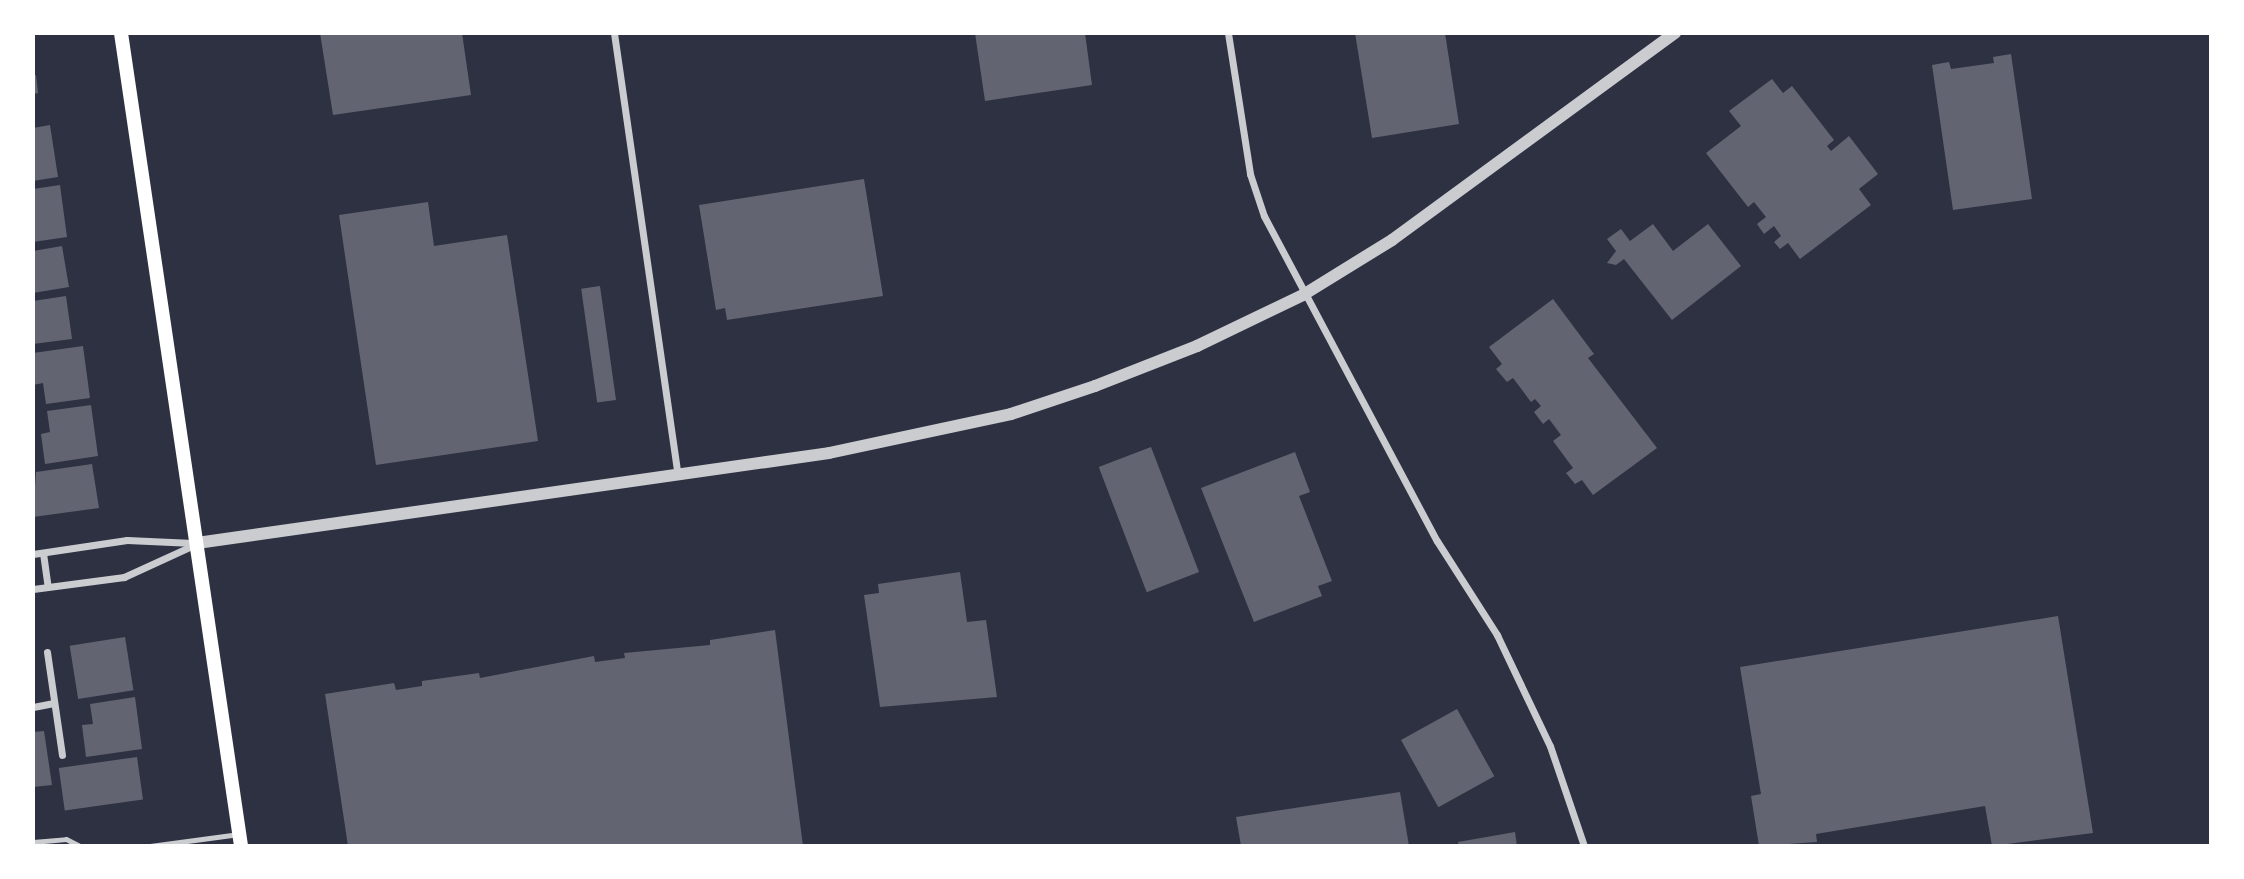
<!DOCTYPE html>
<html>
<head>
<meta charset="utf-8">
<style>
  body { margin:0 }
  #map { position:relative; width:2244px; height:879px; overflow:hidden; background:#2d3142; font-family:"Varela Round",sans-serif }
  div>[style] { position:absolute }
  [style*='--x'] { left:calc(var(--x)*1px); top:calc(var(--y)*1px); width:calc(var(--w)*1px); rotate:calc(var(--a)*1deg) }
  .building>* { inset:0; background:#626471; transform-origin:0 0 }
  .service>* { height:5px; margin:-2.5px; padding:0 2.5px; transform-origin:2.5px; border-radius:2.5px; background:#caccd0 }
  .minor>* { height:7px; margin:-3.5px; padding:0 3.5px; transform-origin:3.5px; border-radius:3.5px; background:#caccd0 }
  .tertiary>* { height:12px; margin:-6px; padding:0 6px; transform-origin:6px; border-radius:6px; background:#caccd0 }
  .secondary>* { height:14px; margin:-7px; padding:0 7px; transform-origin:7px; border-radius:7px; background:#fff }
  span { translate:-50% -50%; white-space:nowrap; text-align:center; line-height:1.15; -webkit-text-stroke:6px #fff; paint-order:stroke }
  .frame { position:absolute; inset:0; border:35px solid #fff; pointer-events:none }
</style>
</head>
<body>
<div id="map">
  <div class="building">
    <i style="clip-path:polygon(320px 33px,462px 33px,471px 95px,333px 115px)"></i>
    <i style="clip-path:polygon(975px 33px,1085px 33px,1092px 85px,985px 101px)"></i>
    <i style="clip-path:polygon(1355px 33px,1445px 33px,1459px 124px,1372px 138px)"></i>
    <i style="clip-path:polygon(2011px 54px,2032px 199px,1953px 210px,1932px 65px,1949px 62px,1951px 69px,1994px 63px,1993px 57px)"></i>
    <i style="clip-path:polygon(36px 75px,38px 93px,33px 94px,33px 76px)"></i>
    <i style="clip-path:polygon(1772px 79px,1783px 93px,1792px 86px,1834px 140px,1827px 146px,1831px 151px,1849px 136px,1878px 174px,1859px 189px,1871px 205px,1800px 259px,1788px 243px,1780px 249px,1774px 242px,1781px 236px,1774px 226px,1764px 234px,1757px 224px,1766px 217px,1754px 202px,1748px 207px,1706px 153px,1741px 126px,1729px 111px)"></i>
    <i style="clip-path:polygon(50px 125px,58px 177px,33px 181px,33px 128px)"></i>
    <i style="clip-path:polygon(864px 179px,883px 296px,727px 320px,725px 308px,716px 310px,699px 205px)"></i>
    <i style="clip-path:polygon(60px 185px,67px 237px,33px 242px,33px 189px)"></i>
    <i style="clip-path:polygon(428px 202px,434px 246px,507px 235px,538px 441px,376px 465px,339px 215px)"></i>
    <i style="clip-path:polygon(1653px 224px,1673px 251px,1708px 224px,1741px 266px,1672px 320px,1624px 259px,1616px 265px,1607px 263px,1616px 251px,1607px 239px,1621px 229px,1630px 241px)"></i>
    <i style="clip-path:polygon(62px 246px,69px 287px,33px 293px,33px 251px)"></i>
    <i style="left:600px;top:286px;width:115px;height:19px;rotate:82deg"></i>
    <i style="clip-path:polygon(66px 296px,72px 339px,33px 344px,33px 301px)"></i>
    <i style="clip-path:polygon(1553px 299px,1594px 354px,1588px 358px,1657px 448px,1593px 495px,1582px 480px,1575px 484px,1566px 473px,1573px 468px,1553px 441px,1561px 435px,1549px 419px,1543px 424px,1534px 412px,1541px 406px,1535px 399px,1531px 402px,1513px 378px,1507px 382px,1496px 369px,1502px 364px,1489px 347px)"></i>
    <i style="clip-path:polygon(83px 346px,90px 398px,46px 404px,43px 383px,33px 385px,33px 353px)"></i>
    <i style="clip-path:polygon(91px 405px,98px 456px,45px 464px,41px 434px,50px 432px,47px 411px)"></i>
    <i style="left:1151px;top:447px;width:134px;height:56px;rotate:69deg"></i>
    <i style="clip-path:polygon(1295px 452px,1310px 492px,1299px 496px,1332px 581px,1318px 586px,1322px 596px,1254px 622px,1201px 488px)"></i>
    <i style="clip-path:polygon(92px 464px,99px 508px,33px 517px,36px 472px)"></i>
    <i style="clip-path:polygon(960px 572px,967px 622px,986px 620px,997px 697px,880px 707px,864px 595px,879px 593px,878px 584px)"></i>
    <i style="clip-path:polygon(2058px 616px,2093px 833px,1992px 846px,1985px 806px,1816px 834px,1817px 842px,1759px 846px,1751px 796px,1761px 794px,1740px 667px)"></i>
    <i style="clip-path:polygon(775px 630px,803px 846px,348px 846px,325px 694px,394px 683px,396px 690px,422px 686px,422px 681px,479px 673px,480px 678px,594px 656px,595px 662px,625px 658px,624px 653px,710px 645px,710px 640px)"></i>
    <i style="left:125px;top:637px;width:54px;height:56px;rotate:81deg"></i>
    <i style="clip-path:polygon(135px 697px,142px 749px,86px 757px,82px 725px,93px 724px,90px 704px)"></i>
    <i style="left:1457px;top:709px;width:77px;height:64px;rotate:61deg"></i>
    <i style="clip-path:polygon(44px 731px,52px 785px,33px 787px,33px 732px)"></i>
    <i style="left:137px;top:757px;width:43px;height:79px;rotate:82deg"></i>
    <i style="clip-path:polygon(1400px 792px,1409px 846px,1241px 846px,1236px 817px)"></i>
    <i style="clip-path:polygon(1515px 832px,1517px 846px,1459px 846px,1458px 842px)"></i>
  </div>
  <div class="service">
    <i style="--x:33;--y:842;--w:33;--a:-5"></i>
    <i style="--x:66;--y:839;--w:16;--a:27"></i>
    <i style="--x:150;--y:846;--w:90;--a:-7.7"></i>
  </div>
  <div class="minor">
    <i style="--x:614;--y:33;--w:447;--a:81.8"></i>
    <i style="--x:1228;--y:33;--w:143;--a:81.1"></i>
    <i style="--x:1250;--y:174;--w:44;--a:71.6"></i>
    <i style="--x:1264;--y:216;--w:368;--a:62"></i>
    <i style="--x:1437;--y:541;--w:112;--a:57.4"></i>
    <i style="--x:1497;--y:635;--w:123;--a:64.5"></i>
    <i style="--x:1550;--y:746;--w:106;--a:71.2"></i>
    <i style="--x:43;--y:553;--w:34;--a:82"></i>
    <i style="--x:33;--y:554;--w:95;--a:-8.5"></i>
    <i style="--x:127;--y:540;--w:66;--a:2.6"></i>
    <i style="--x:33;--y:589;--w:92;--a:-7.5"></i>
    <i style="--x:124;--y:577;--w:79;--a:-24.6"></i>
    <i style="--x:47;--y:652;--w:104;--a:81.7"></i>
    <i style="--x:33;--y:707;--w:21;--a:-11"></i>
  </div>
  <div class="tertiary">
    <i style="--x:197;--y:543;--w:638;--a:-8.1"></i>
    <i style="--x:829;--y:453;--w:186;--a:-12.1"></i>
    <i style="--x:1011;--y:414;--w:89;--a:-18.4"></i>
    <i style="--x:1095;--y:386;--w:110;--a:-21.4"></i>
    <i style="--x:1197;--y:346;--w:118;--a:-25.7"></i>
    <i style="--x:1303;--y:295;--w:105;--a:-31.7"></i>
    <i style="--x:1392;--y:240;--w:351;--a:-36.2"></i>
  </div>
  <div class="secondary">
    <i style="--x:121;--y:33;--w:822;--a:81.6"></i>
  </div>
  <div class="frame"></div>
</div>
</body>
</html>
